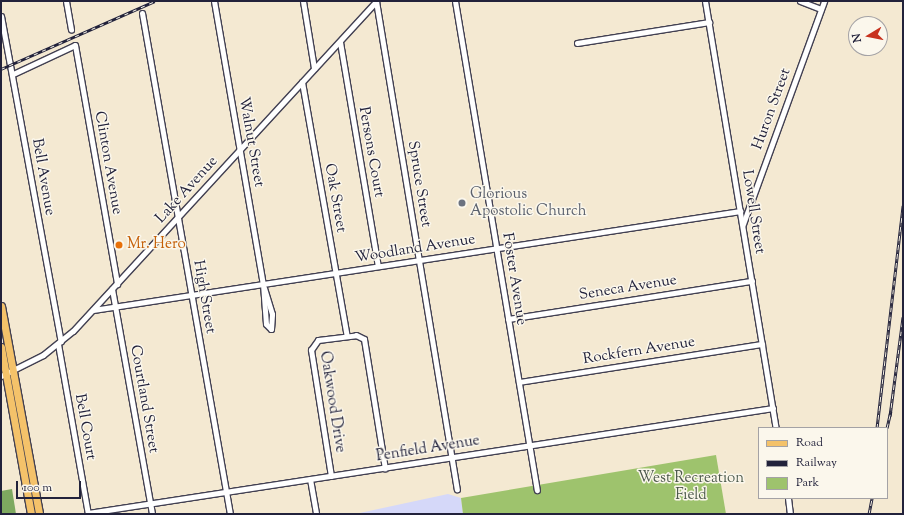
<!DOCTYPE html>
<html>
<head>
<meta charset="utf-8">
<style>
  body { margin:0 }
  #map { position:relative; width:904px; height:515px; overflow:hidden; background:#f4e9d2; font-family:"Sorts Mill Goudy",serif }
  div>[style] { position:absolute }
  [style*='--x'] { left:calc(var(--x)*1px); top:calc(var(--y)*1px); width:calc(var(--w)*1px); rotate:calc(var(--a)*1deg) }
  .built>* { inset:0; background:#d5d8f9 }
  .green>* { inset:0; background:#9ec36d }
  .forest>* { inset:0; background:#7ea960 }
  .roads { filter:drop-shadow(1px 0 #424052) drop-shadow(-1px 0 #424052) drop-shadow(0 1px #424052) drop-shadow(0 -1px #424052) }
  .minor>* { height:5px; margin:-2.5px; padding:0 2.5px; transform-origin:2.5px; border-radius:2.5px; background:#fff }
  .major>* { height:7px; margin:-3.5px; padding:0 3.5px; transform-origin:3.5px; border-radius:3.5px; background:#f4c26a }
  .rail>* { height:3px; margin-top:-1.5px; transform-origin:0; background:repeating-linear-gradient(90deg,#fbf7ec 0 4.5px,#22223b 0 9px); box-sizing:border-box; border-block:1px solid #22223b }
  .dots>* { width:11px; height:11px; translate:-50% -50%; box-sizing:border-box; border:2px solid #fbf7ec; border-radius:50% }
  span { translate:-50% -50%; white-space:nowrap; text-align:center; line-height:1.15; -webkit-text-stroke:3px #fbf7ec; paint-order:stroke }
  .street-label { font-size:15px; color:#22223b }
  .worship-label { font-size:15px; color:#5b616d }
  .left { translate:0 -50%; text-align:left }
  .food-label { font-size:15px; color:#c56008 }
  .park-label { font-size:15px; color:#4d5a4c }
  .frame { position:absolute; inset:0; border:2px solid #22223b; pointer-events:none }
  .legend { position:absolute; left:758px; top:427px; width:130px; height:72px; box-sizing:border-box; background:#fbf7ec; border:1px solid #a4a2a5; margin:0; padding:5px 7px; list-style:none; font-size:12px; color:#22223b }
  .legend li { display:flex; align-items:center; gap:8px; height:20px }
  .legend b { width:20px; border:1px solid #a4a2a5 }
  .north { position:absolute; left:848px; top:16px; width:40px; height:40px; box-sizing:border-box; background:#fbf7ec; border:1px solid #a4a2a5; border-radius:50%; rotate:260deg; font-size:11px; font-weight:700; line-height:16px; text-align:center; color:#22223b }
  .north::after { content:''; display:block; margin:auto; width:14px; height:18px; background:#c8321e; clip-path:polygon(50% 0,100% 100%,50% 72%,0 100%) }
  .scale { position:absolute; left:16px; top:481px; width:65px; height:18px; box-sizing:border-box; border:2px solid #22223b; border-top:0; padding-left:5px; font-size:12px; line-height:14px; white-space:nowrap; color:#22223b; -webkit-text-stroke:3px #fbf7ec; paint-order:stroke }
</style>
</head>
<body>
<div id="map">
  <div class="built">
    <i style="clip-path:polygon(448px 494px,461px 498px,463px 514px,355px 514px)"></i>
  </div>
  <div class="green">
    <i style="clip-path:polygon(716px 455px,726px 514px,463px 514px,461px 498px)"></i>
  </div>
  <div class="forest">
    <i style="clip-path:polygon(12px 489px,16px 514px,1px 514px,1px 491px)"></i>
  </div>
  <div class="roads">
    <div class="minor">
      <i style="--x:66;--y:1;--w:29;--a:80"></i>
      <i style="--x:214;--y:1;--w:287;--a:80.2"></i>
      <i style="--x:263;--y:284;--w:40;--a:85.7"></i>
      <i style="--x:266;--y:324;--w:7;--a:45"></i>
      <i style="--x:271;--y:329;--w:15;--a:-86"></i>
      <i style="--x:272;--y:314;--w:27;--a:-107"></i>
      <i style="--x:303;--y:1;--w:68;--a:80.7"></i>
      <i style="--x:376;--y:1;--w:495;--a:80.6"></i>
      <i style="--x:455;--y:1;--w:496;--a:80.5"></i>
      <i style="--x:705;--y:1;--w:433;--a:80.6"></i>
      <i style="--x:800;--y:1;--w:22;--a:21"></i>
      <i style="--x:142;--y:13;--w:509;--a:80.04"></i>
      <i style="--x:1;--y:16;--w:331;--a:79.6"></i>
      <i style="--x:340;--y:42;--w:227;--a:80.4"></i>
      <i style="--x:577;--y:43;--w:134;--a:-9"></i>
      <i style="--x:13;--y:74;--w:68;--a:-25.1"></i>
      <i style="--x:75;--y:45;--w:243;--a:80"></i>
      <i style="--x:302;--y:82;--w:258;--a:80"></i>
      <i style="--x:743;--y:224;--w:237;--a:-70"></i>
      <i style="--x:112;--y:289;--w:229;--a:79.9"></i>
      <i style="--x:93;--y:310;--w:655;--a:-8.7"></i>
      <i style="--x:508;--y:319;--w:247;--a:-8.9"></i>
      <i style="--x:58;--y:344;--w:173;--a:80"></i>
      <i style="--x:1;--y:376;--w:47;--a:-26.6"></i>
      <i style="--x:43;--y:355;--w:38;--a:-39"></i>
      <i style="--x:73;--y:331;--w:448;--a:-47.4"></i>
      <i style="--x:519;--y:382;--w:246;--a:-8.9"></i>
      <i style="--x:331;--y:476;--w:128;--a:-99"></i>
      <i style="--x:311;--y:350;--w:12;--a:-55"></i>
      <i style="--x:318;--y:340;--w:38;--a:-7"></i>
      <i style="--x:356;--y:335;--w:9;--a:27"></i>
      <i style="--x:364;--y:339;--w:131;--a:80.8"></i>
      <i style="--x:310;--y:479;--w:36;--a:80"></i>
      <i style="--x:788;--y:498;--w:16;--a:83"></i>
      <i style="--x:88;--y:513;--w:693;--a:-8.71"></i>
    </div>
    <div class="major">
      <i style="--x:1;--y:306;--w:211;--a:79.6"></i>
      <i style="--x:1;--y:347;--w:170;--a:79.8"></i>
    </div>
  </div>
  <div class="rail">
    <i style="--x:1;--y:69;--w:168;--a:-23.8"></i>
    <i style="--x:890;--y:416;--w:100;--a:-82.5"></i>
    <i style="--x:877;--y:428;--w:224;--a:-83.3"></i>
    <i style="--x:887;--y:428;--w:17;--a:-77"></i>
    <i style="--x:869;--y:514;--w:16;--a:-79"></i>
  </div>
  <div class="dots">
    <i style="left:462px;top:203px;background:#6b7280"></i>
    <i style="left:119px;top:245px;background:#e8710a"></i>
  </div>
  <div class="street-label">
    <span style="left:772px;top:109px;rotate:-70deg">Huron Street</span>
    <span style="left:251px;top:142px;rotate:80deg">Walnut Street</span>
    <span style="left:371px;top:152px;rotate:80deg">Persons Court</span>
    <span style="left:108px;top:163px;rotate:80deg">Clinton Avenue</span>
    <span style="left:43px;top:177px;rotate:80deg">Bell Avenue</span>
    <span style="left:419px;top:184px;rotate:81deg">Spruce Street</span>
    <span style="left:187px;top:190px;rotate:-48deg">Lake Avenue</span>
    <span style="left:335px;top:198px;rotate:80deg">Oak Street</span>
    <span style="left:753px;top:212px;rotate:81deg">Lowell Street</span>
    <span style="left:415px;top:249px;rotate:-9deg">Woodland Avenue</span>
    <span style="left:514px;top:279px;rotate:81deg">Foster Avenue</span>
    <span style="left:628px;top:288px;rotate:-9deg">Seneca Avenue</span>
    <span style="left:204px;top:297px;rotate:80deg">High Street</span>
    <span style="left:639px;top:351px;rotate:-9deg">Rockfern Avenue</span>
    <span style="left:144px;top:399px;rotate:80deg">Courtland Street</span>
    <span style="left:332px;top:402px;rotate:81deg">Oakwood Drive</span>
    <span style="left:85px;top:427px;rotate:80deg">Bell Court</span>
    <span style="left:428px;top:449px;rotate:-9deg">Penfield Avenue</span>
  </div>
  <div class="worship-label">
    <span class="left" style="left:470px;top:203px">Glorious<br>Apostolic Church</span>
  </div>
  <div class="food-label">
    <span class="left" style="left:127px;top:245px">Mr. Hero</span>
  </div>
  <div class="park-label">
    <span style="left:691px;top:487px">West Recreation<br>Field</span>
  </div>
  <div class="frame"></div>
  <ul class="legend">
  <li><b style="height:5px;background:#f4c26a"></b>Road</li>
  <li><b style="height:5px;background:#22223b"></b>Railway</li>
  <li><b style="height:11px;background:#9ec36d"></b>Park</li>
  </ul>
  <div class="north">N</div>
  <div class="scale">100 m</div>
</div>
</body>
</html>
